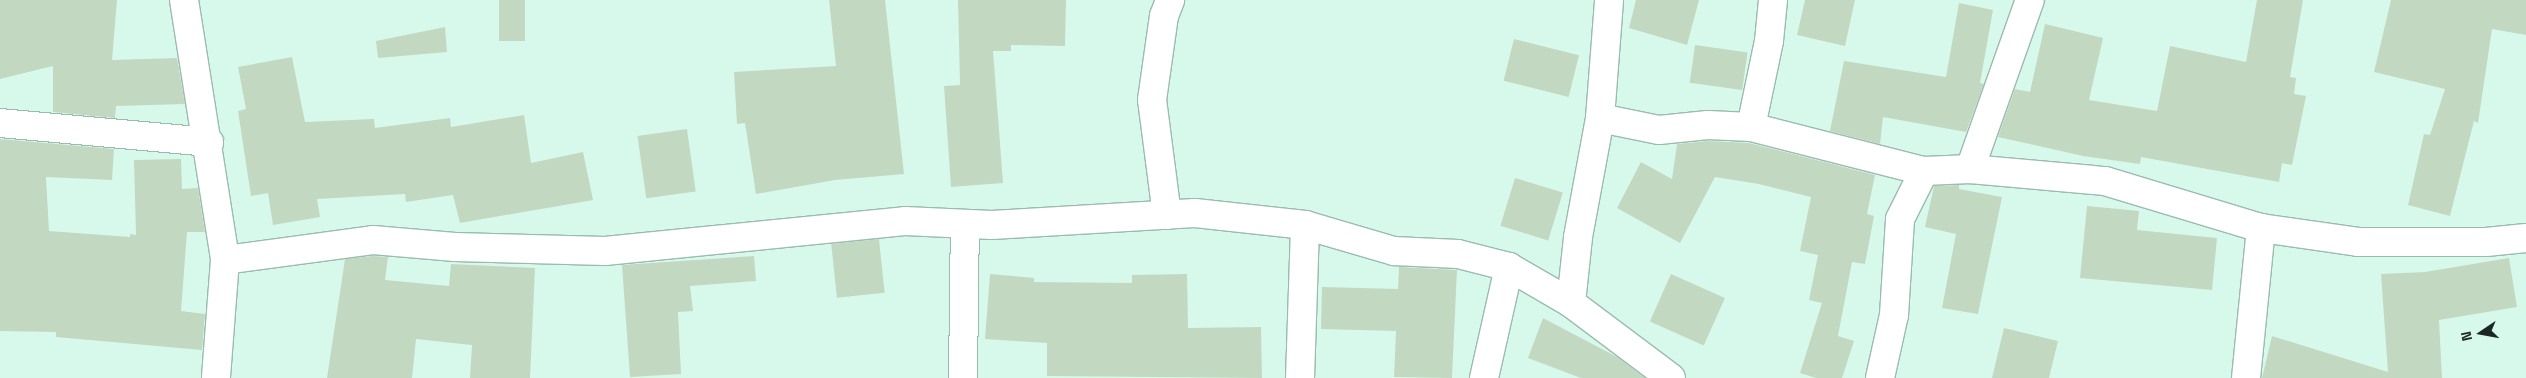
<!DOCTYPE html>
<html>
<head>
<meta charset="utf-8">
<style>
  body { margin:0 }
  #map { position:relative; width:2526px; height:378px; overflow:hidden; background:#d7f9ec; font-family:"Space Grotesk",sans-serif }
  div>[style] { position:absolute }
  [style*='--x'] { left:calc(var(--x)*1px); top:calc(var(--y)*1px); width:calc(var(--w)*1px); rotate:calc(var(--a)*1deg) }
  .building>* { inset:0; background:#c3d8c1; transform-origin:0 0 }
  .roads { filter:drop-shadow(1px 0 #9bbbaf) drop-shadow(-1px 0 #9bbbaf) drop-shadow(0 1px #9bbbaf) drop-shadow(0 -1px #9bbbaf) }
  .street>* { height:28px; margin:-14px; padding:0 14px; transform-origin:14px; border-radius:14px; background:#fff }
  span { translate:-50% -50%; white-space:nowrap; text-align:center; line-height:1.15; -webkit-text-stroke:4.5px #d7f9ec; paint-order:stroke }
  .north { position:absolute; left:2456px; top:308px; width:50px; height:50px; -webkit-text-stroke:4px #d7f9ec; paint-order:stroke; rotate:258deg; font-size:14px; font-weight:700; line-height:20px; text-align:center; color:#1c2824 }
  .north::after { content:''; display:block; margin:auto; width:18px; height:22px; background:#1c2824; clip-path:polygon(50% 0,100% 100%,50% 72%,0 100%) }
</style>
</head>
<body>
<div id="map">
  <div class="building">
    <i style="clip-path:polygon(0 0,117px 0,112px 60px,177px 58px,185px 104px,116px 106px,115px 118px,53px 112px,53px 66px,0 79px)"></i>
    <i style="left:499px;top:0;width:26px;height:41px"></i>
    <i style="clip-path:polygon(829px 0,885px 0,904px 174px,835px 180px,756px 194px,745px 123px,737px 124px,734px 72px,836px 66px)"></i>
    <i style="clip-path:polygon(958px 0,1066px 0,1065px 46px,1011px 45px,1011px 51px,993px 51px,1003px 183px,951px 187px,944px 86px,960px 85px)"></i>
    <i style="clip-path:polygon(1636px 0,1699px 0,1687px 45px,1629px 28px)"></i>
    <i style="clip-path:polygon(1805px 0,1855px 0,1845px 46px,1797px 35px)"></i>
    <i style="clip-path:polygon(2257px 0,2303px 0,2290px 77px,2296px 78px,2294px 94px,2306px 96px,2292px 165px,2282px 163px,2279px 182px,2141px 157px,2140px 164px,2083px 156px,1998px 137px,2015px 89px,2030px 92px,2045px 24px,2103px 38px,2089px 100px,2157px 111px,2170px 46px,2246px 62px)"></i>
    <i style="clip-path:polygon(2391px 0,2526px 0,2526px 35px,2492px 29px,2478px 123px,2474px 121px,2450px 216px,2408px 205px,2424px 134px,2430px 135px,2445px 89px,2374px 72px)"></i>
    <i style="clip-path:polygon(1959px 3px,1993px 10px,1980px 83px,1984px 84px,1966px 132px,1883px 117px,1880px 144px,1830px 131px,1844px 61px,1946px 77px)"></i>
    <i style="clip-path:polygon(445px 27px,447px 52px,378px 58px,376px 41px)"></i>
    <i style="left:1514px;top:39px;width:67px;height:43px;rotate:14deg"></i>
    <i style="left:1695px;top:45px;width:53px;height:38px;rotate:8deg"></i>
    <i style="clip-path:polygon(292px 57px,305px 122px,374px 119px,375px 128px,450px 118px,451px 127px,524px 115px,531px 163px,583px 152px,593px 200px,460px 223px,453px 195px,406px 202px,405px 194px,317px 199px,320px 217px,273px 225px,268px 193px,251px 196px,238px 111px,246px 109px,238px 67px)"></i>
    <i style="left:687px;top:129px;width:63px;height:50px;rotate:82deg"></i>
    <i style="clip-path:polygon(0 139px,114px 149px,112px 180px,46px 177px,49px 231px,130px 237px,130px 234px,136px 235px,134px 160px,181px 159px,182px 189px,198px 188px,205px 232px,187px 232px,181px 311px,205px 314px,202px 350px,56px 337px,56px 332px,0 331px)"></i>
    <i style="clip-path:polygon(1708px 141px,1749px 143px,1875px 175px,1867px 214px,1874px 216px,1865px 264px,1852px 262px,1838px 336px,1854px 341px,1842px 378px,1816px 378px,1800px 373px,1822px 303px,1809px 300px,1818px 255px,1800px 251px,1811px 197px,1759px 184px,1715px 177px,1680px 243px,1617px 208px,1641px 162px,1672px 179px,1677px 144px)"></i>
    <i style="left:1515px;top:178px;width:50px;height:50px;rotate:17deg"></i>
    <i style="clip-path:polygon(1959px 185px,1959px 189px,2002px 197px,1978px 314px,1942px 308px,1956px 234px,1925px 227px,1934px 186px)"></i>
    <i style="clip-path:polygon(2087px 206px,2139px 211px,2137px 230px,2217px 238px,2212px 290px,2080px 278px)"></i>
    <i style="left:879px;top:239px;width:54px;height:48px;rotate:84deg"></i>
    <i style="clip-path:polygon(373px 256px,388px 257px,385px 280px,449px 286px,451px 264px,535px 268px,530px 378px,470px 378px,472px 345px,416px 339px,412px 378px,327px 378px,345px 259px)"></i>
    <i style="clip-path:polygon(754px 256px,756px 281px,690px 286px,693px 311px,678px 312px,681px 374px,630px 377px,622px 265px)"></i>
    <i style="clip-path:polygon(2509px 258px,2517px 307px,2439px 320px,2442px 378px,2262px 378px,2272px 336px,2388px 372px,2381px 274px,2425px 272px)"></i>
    <i style="clip-path:polygon(1399px 267px,1457px 270px,1452px 378px,1394px 377px,1396px 331px,1321px 329px,1322px 287px,1398px 289px)"></i>
    <i style="clip-path:polygon(990px 274px,1034px 278px,1034px 282px,1132px 283px,1132px 275px,1187px 274px,1188px 328px,1261px 327px,1262px 378px,1047px 376px,1047px 343px,985px 339px)"></i>
    <i style="left:1671px;top:274px;width:59px;height:52px;rotate:24deg"></i>
    <i style="clip-path:polygon(1543px 318px,1617px 357px,1645px 378px,1581px 378px,1528px 358px)"></i>
    <i style="clip-path:polygon(2004px 328px,2058px 341px,2049px 378px,1992px 378px)"></i>
  </div>
  <div class="roads">
    <div class="street">
      <i style="--x:184;--y:0;--w:263;--a:81"></i>
      <i style="--x:225;--y:260;--w:118;--a:94.4"></i>
      <i style="--x:1600;--y:118;--w:60;--a:11.5"></i>
      <i style="--x:1659;--y:130;--w:49;--a:-5.8"></i>
      <i style="--x:1708;--y:125;--w:43;--a:2.7"></i>
      <i style="--x:1751;--y:127;--w:179;--a:14.3"></i>
      <i style="--x:1924;--y:171;--w:46;--a:-2.5"></i>
      <i style="--x:1970;--y:169;--w:136;--a:5.1"></i>
      <i style="--x:2105;--y:181;--w:163;--a:16.8"></i>
      <i style="--x:2261;--y:228;--w:98;--a:8.2"></i>
      <i style="--x:2358;--y:242;--w:128;--a:0"></i>
      <i style="--x:2486;--y:242;--w:40;--a:-5.7"></i>
      <i style="--x:0;--y:123;--w:210;--a:5.2"></i>
      <i style="--x:1751;--y:127;--w:88;--a:-78.2"></i>
      <i style="--x:1769;--y:41;--w:41;--a:-84.4"></i>
      <i style="--x:1970;--y:169;--w:179;--a:-70.5"></i>
      <i style="--x:1167;--y:215;--w:116;--a:-97.4"></i>
      <i style="--x:1152;--y:100;--w:85;--a:-81.9"></i>
      <i style="--x:1164;--y:16;--w:17;--a:-69"></i>
      <i style="--x:225;--y:260;--w:149;--a:-7.7"></i>
      <i style="--x:373;--y:240;--w:82;--a:4.9"></i>
      <i style="--x:455;--y:247;--w:150;--a:1.5"></i>
      <i style="--x:605;--y:251;--w:301;--a:-5.7"></i>
      <i style="--x:905;--y:221;--w:87;--a:2.6"></i>
      <i style="--x:992;--y:225;--w:203;--a:-3.4"></i>
      <i style="--x:1195;--y:213;--w:111;--a:6.2"></i>
      <i style="--x:1305;--y:225;--w:93;--a:16.3"></i>
      <i style="--x:1394;--y:251;--w:64;--a:2.7"></i>
      <i style="--x:1458;--y:254;--w:53;--a:14.3"></i>
      <i style="--x:1509;--y:267;--w:72;--a:30.1"></i>
      <i style="--x:1571;--y:303;--w:125;--a:36.9"></i>
      <i style="--x:1571;--y:303;--w:66;--a:-83.9"></i>
      <i style="--x:1578;--y:237;--w:121;--a:-79.5"></i>
      <i style="--x:1600;--y:118;--w:118;--a:-85.6"></i>
      <i style="--x:963;--y:378;--w:154;--a:-89.3"></i>
      <i style="--x:1300;--y:378;--w:153;--a:-88.1"></i>
      <i style="--x:1484;--y:378;--w:114;--a:-77.3"></i>
      <i style="--x:1880;--y:378;--w:65;--a:-77.5"></i>
      <i style="--x:1894;--y:315;--w:96;--a:-86.4"></i>
      <i style="--x:1900;--y:219;--w:54;--a:-63.4"></i>
      <i style="--x:2246;--y:378;--w:151;--a:-84.3"></i>
    </div>
  </div>
  <div class="north">N</div>
</div>
</body>
</html>
